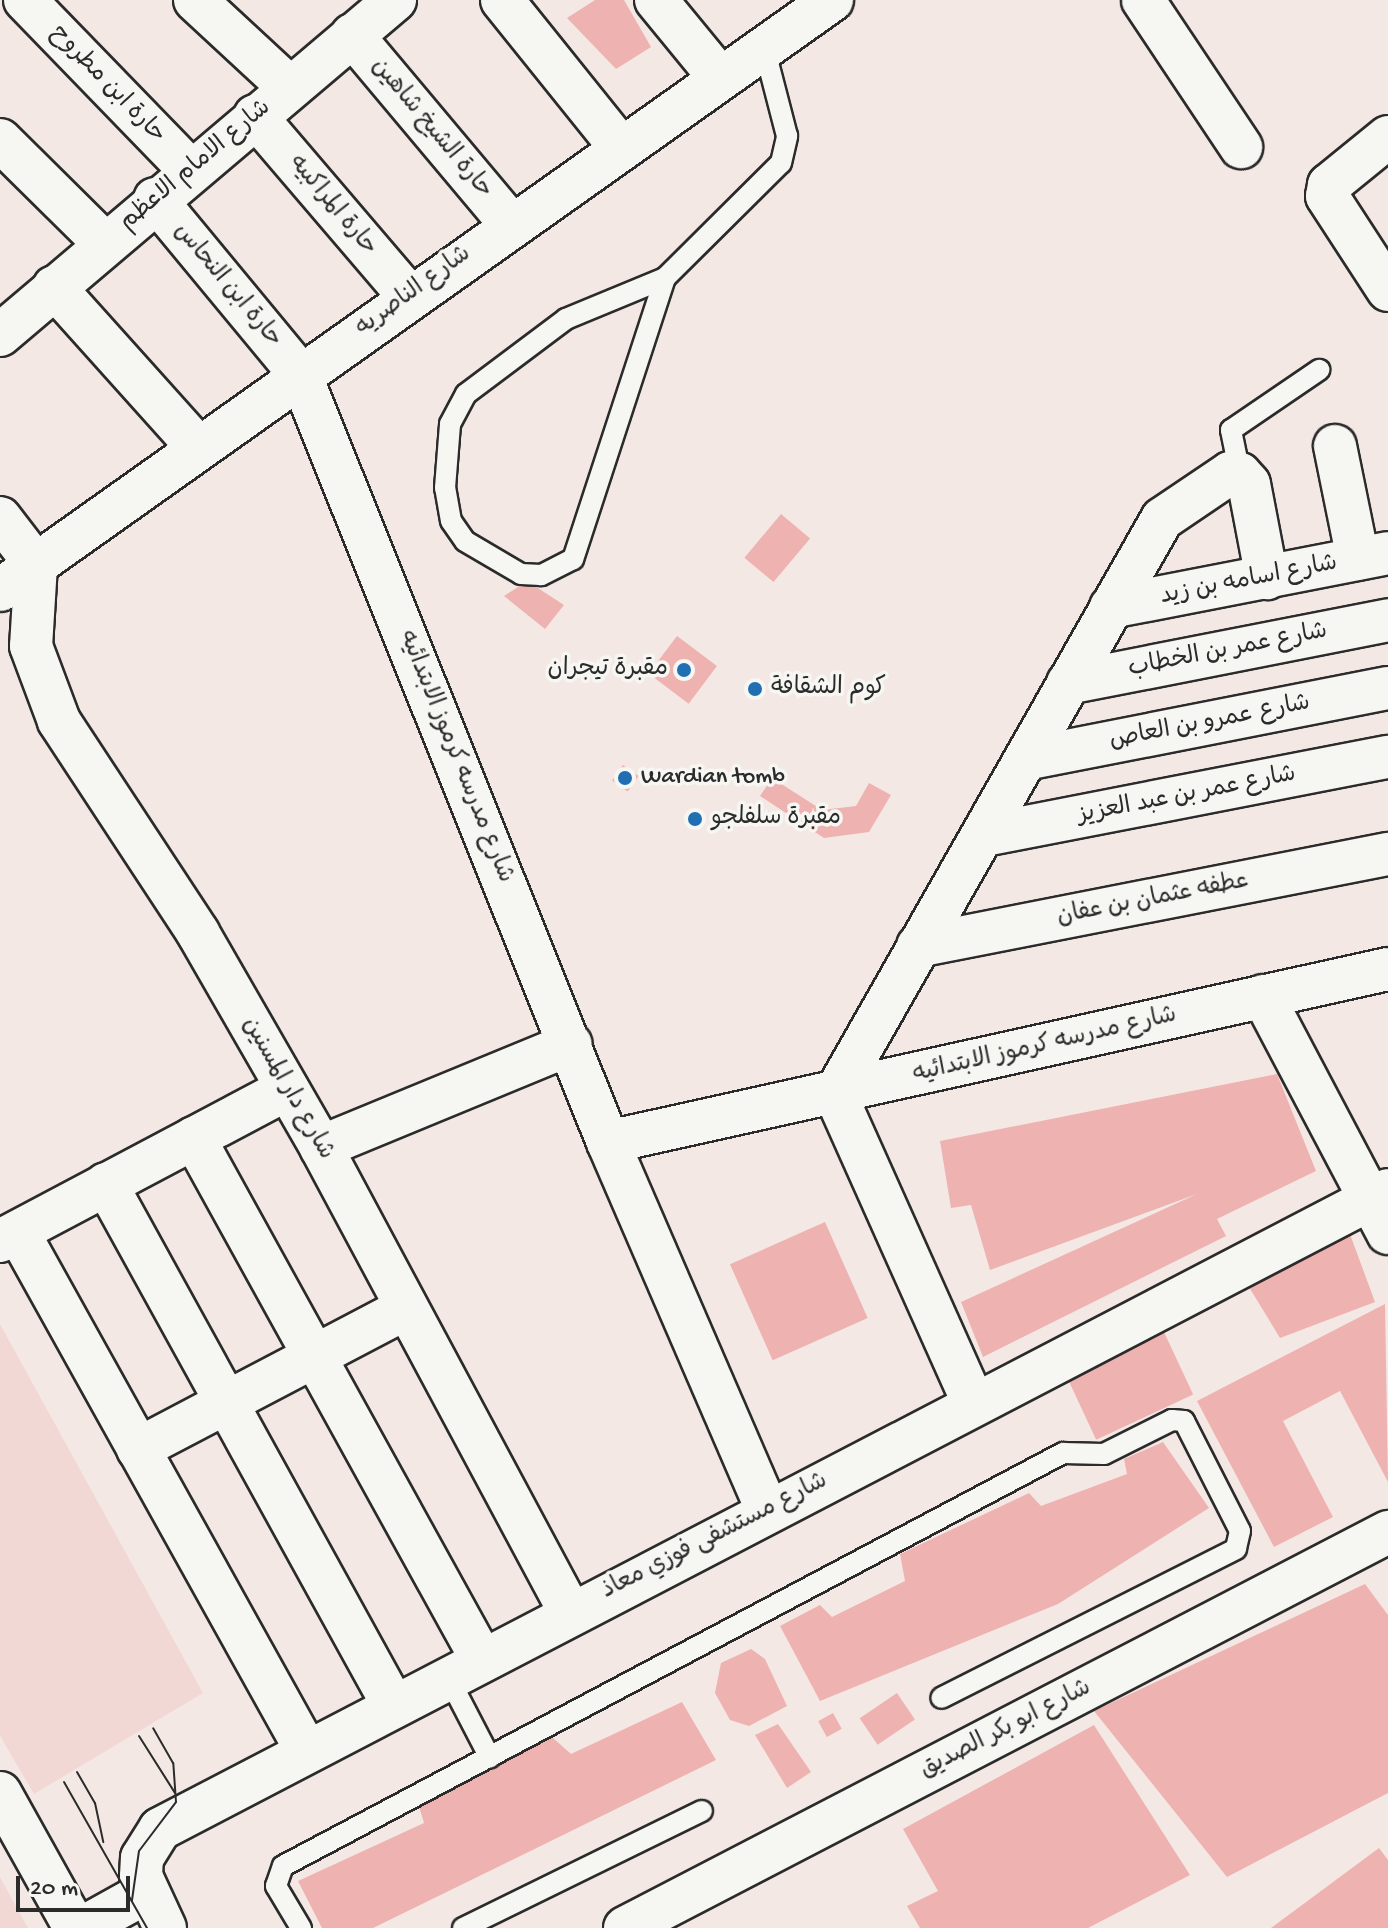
<!DOCTYPE html>
<html>
<head>
<meta charset="utf-8">
<style>
  body { margin:0 }
  #map { position:relative; width:1388px; height:1928px; overflow:hidden; background:#f4e8e5; font-family:"Gochi Hand","Playpen Sans Arabic",sans-serif }
  div>[style] { position:absolute }
  [style*='--x'] { left:calc(var(--x)*1px); top:calc(var(--y)*1px); width:calc(var(--w)*1px); rotate:calc(var(--a)*1deg) }
  .built>* { inset:0; background:#f2d8d5 }
  .building>* { inset:0; background:#eeb2b0; transform-origin:0 0 }
  .roads { filter:drop-shadow(2px 0 #2b2b2b) drop-shadow(-2px 0 #2b2b2b) drop-shadow(0 2px #2b2b2b) drop-shadow(0 -2px #2b2b2b) }
  .lane>* { height:20px; margin:-10px; padding:0 10px; transform-origin:10px; border-radius:10px; background:#f6f6f2 }
  .street>* { height:42px; margin:-21px; padding:0 21px; transform-origin:21px; border-radius:21px; background:#f6f6f2 }
  .tram>* { height:2px; margin:-1px; padding:0 1px; transform-origin:1px; border-radius:1px; background:#2b2b2b }
  .dots>* { width:22px; height:22px; translate:-50% -50%; box-sizing:border-box; border:4px solid #f6f6f2; border-radius:50% }
  span { translate:-50% -50%; white-space:nowrap; text-align:center; line-height:1.15; -webkit-text-stroke:7px #f6f6f2; paint-order:stroke }
  .street-label { font-size:24px; color:#2b2b2b }
  .poi-label { font-size:24px; color:#2b2b2b }
  .right { translate:-100% -50%; text-align:right }
  .left { translate:0 -50%; text-align:left }
  .scale { position:absolute; left:16px; top:1876px; width:114px; height:36px; box-sizing:border-box; border:4px solid #2b2b2b; border-top:0; padding-left:10px; font-size:24px; line-height:28px; white-space:nowrap; color:#2b2b2b; -webkit-text-stroke:6px #f6f6f2; paint-order:stroke }
</style>
</head>
<body>
<div id="map">
  <div class="built">
    <i style="clip-path:polygon(0 1324px,203px 1693px,34px 1794px,0 1736px)"></i>
    <i style="clip-path:polygon(0 1877px,28px 1928px,0 1928px)"></i>
  </div>
  <div class="building">
    <i style="clip-path:polygon(595px 0,624px 0,651px 47px,616px 69px,567px 18px)"></i>
    <i style="left:781px;top:514px;width:38px;height:57px;rotate:40deg"></i>
    <i style="clip-path:polygon(527px 581px,564px 605px,545px 629px,504px 596px)"></i>
    <i style="left:677px;top:636px;width:50px;height:47px;rotate:37deg"></i>
    <i style="left:623px;top:765px;width:19px;height:19px;rotate:35deg"></i>
    <i style="clip-path:polygon(772px 778px,822px 810px,856px 806px,869px 783px,891px 795px,869px 832px,824px 838px,760px 796px)"></i>
    <i style="clip-path:polygon(1277px 1074px,1316px 1171px,1217px 1219px,1226px 1236px,983px 1357px,961px 1302px,1197px 1194px,990px 1270px,971px 1205px,951px 1208px,940px 1141px)"></i>
    <i style="clip-path:polygon(1344px 1218px,1375px 1302px,1280px 1338px,1241px 1274px)"></i>
    <i style="left:825px;top:1222px;width:105px;height:104px;rotate:66deg"></i>
    <i style="clip-path:polygon(1385px 1304px,1388px 1482px,1340px 1391px,1283px 1421px,1333px 1517px,1274px 1547px,1197px 1401px)"></i>
    <i style="left:1164px;top:1332px;width:69px;height:107px;rotate:65deg"></i>
    <i style="clip-path:polygon(1163px 1442px,1209px 1508px,1058px 1604px,820px 1701px,780px 1626px,820px 1605px,832px 1617px,905px 1581px,900px 1554px,1029px 1493px,1041px 1506px,1127px 1474px,1124px 1459px)"></i>
    <i style="clip-path:polygon(1365px 1584px,1388px 1615px,1388px 1793px,1227px 1877px,1094px 1711px)"></i>
    <i style="clip-path:polygon(751px 1649px,765px 1659px,787px 1706px,749px 1726px,730px 1720px,715px 1693px,721px 1663px)"></i>
    <i style="left:897px;top:1693px;width:32px;height:45px;rotate:56deg"></i>
    <i style="clip-path:polygon(682px 1702px,716px 1760px,373px 1928px,322px 1928px,298px 1881px,424px 1823px,415px 1793px,544px 1730px,571px 1754px)"></i>
    <i style="left:833px;top:1713px;width:18px;height:17px;rotate:61deg"></i>
    <i style="clip-path:polygon(778px 1724px,811px 1772px,787px 1788px,755px 1735px)"></i>
    <i style="clip-path:polygon(1094px 1725px,1190px 1875px,1088px 1928px,920px 1928px,907px 1906px,938px 1891px,903px 1829px)"></i>
    <i style="clip-path:polygon(1379px 1848px,1388px 1860px,1388px 1928px,1271px 1928px)"></i>
  </div>
  <div class="roads">
    <div class="lane">
      <i style="--x:665;--y:278;--w:296;--a:108.1"></i>
      <i style="--x:573;--y:559;--w:36;--a:153"></i>
      <i style="--x:541;--y:575;--w:20;--a:-177"></i>
      <i style="--x:521;--y:574;--w:65;--a:-149.5"></i>
      <i style="--x:465;--y:541;--w:24;--a:-125"></i>
      <i style="--x:451;--y:521;--w:34;--a:-100"></i>
      <i style="--x:445;--y:488;--w:64;--a:-85.5"></i>
      <i style="--x:450;--y:424;--w:34;--a:-62"></i>
      <i style="--x:466;--y:394;--w:125;--a:-36.9"></i>
      <i style="--x:566;--y:319;--w:107;--a:-22.5"></i>
      <i style="--x:665;--y:278;--w:163;--a:-44.8"></i>
      <i style="--x:781;--y:163;--w:28;--a:-77"></i>
      <i style="--x:787;--y:136;--w:92;--a:-104.5"></i>
      <i style="--x:1240;--y:474;--w:45;--a:-101.6"></i>
      <i style="--x:1231;--y:430;--w:107;--a:-34.3"></i>
      <i style="--x:447;--y:1675;--w:93;--a:62.6"></i>
      <i style="--x:301;--y:1928;--w:49;--a:-120.8"></i>
      <i style="--x:276;--y:1886;--w:21;--a:-71"></i>
      <i style="--x:283;--y:1866;--w:883;--a:-27.9"></i>
      <i style="--x:1063;--y:1453;--w:41;--a:1.4"></i>
      <i style="--x:1104;--y:1454;--w:76;--a:-26.6"></i>
      <i style="--x:1172;--y:1420;--w:12;--a:5"></i>
      <i style="--x:1184;--y:1421;--w:123;--a:63"></i>
      <i style="--x:1240;--y:1531;--w:18;--a:103"></i>
      <i style="--x:1236;--y:1549;--w:330;--a:153.2"></i>
      <i style="--x:463;--y:1928;--w:266;--a:-26.1"></i>
    </div>
    <div class="street">
      <i style="--x:25;--y:0;--w:237;--a:45.9"></i>
      <i style="--x:195;--y:0;--w:128;--a:42.8"></i>
      <i style="--x:502;--y:0;--w:189;--a:51.2"></i>
      <i style="--x:656;--y:0;--w:101;--a:50.6"></i>
      <i style="--x:1143;--y:0;--w:177;--a:56.3"></i>
      <i style="--x:352;--y:35;--w:246;--a:50"></i>
      <i style="--x:255;--y:116;--w:237;--a:49.5"></i>
      <i style="--x:1388;--y:137;--w:76;--a:140.9"></i>
      <i style="--x:1329;--y:185;--w:11;--a:100"></i>
      <i style="--x:1327;--y:196;--w:112;--a:57"></i>
      <i style="--x:0;--y:140;--w:146;--a:44.7"></i>
      <i style="--x:155;--y:199;--w:227;--a:50.4"></i>
      <i style="--x:300;--y:374;--w:827;--a:68.15"></i>
      <i style="--x:608;--y:1142;--w:401;--a:66.6"></i>
      <i style="--x:54;--y:287;--w:212;--a:48.1"></i>
      <i style="--x:0;--y:335;--w:518;--a:-40.3"></i>
      <i style="--x:1335;--y:446;--w:115;--a:78.5"></i>
      <i style="--x:0;--y:518;--w:59;--a:52.5"></i>
      <i style="--x:36;--y:565;--w:81;--a:93.5"></i>
      <i style="--x:31;--y:646;--w:80;--a:69.5"></i>
      <i style="--x:59;--y:721;--w:254;--a:56.7"></i>
      <i style="--x:198;--y:933;--w:247;--a:60.1"></i>
      <i style="--x:321;--y:1147;--w:527;--a:61.83"></i>
      <i style="--x:0;--y:590;--w:1020;--a:-35.34"></i>
      <i style="--x:1111;--y:607;--w:282;--a:-11"></i>
      <i style="--x:1068;--y:683;--w:326;--a:-11.1"></i>
      <i style="--x:1031;--y:758;--w:364;--a:-11.1"></i>
      <i style="--x:985;--y:835;--w:410;--a:-11"></i>
      <i style="--x:918;--y:946;--w:479;--a:-11.1"></i>
      <i style="--x:1263;--y:996;--w:268;--a:62.2"></i>
      <i style="--x:194;--y:1138;--w:594;--a:61.1"></i>
      <i style="--x:608;--y:1142;--w:799;--a:-12.51"></i>
      <i style="--x:321;--y:1147;--w:270;--a:-22.4"></i>
      <i style="--x:106;--y:1184;--w:593;--a:61.14"></i>
      <i style="--x:18;--y:1232;--w:590;--a:60.92"></i>
      <i style="--x:0;--y:1241;--w:325;--a:-27.9"></i>
      <i style="--x:973;--y:1402;--w:338;--a:-114.1"></i>
      <i style="--x:835;--y:1094;--w:661;--a:-60.37"></i>
      <i style="--x:1162;--y:519;--w:82;--a:-34.1"></i>
      <i style="--x:1230;--y:473;--w:10;--a:6"></i>
      <i style="--x:1240;--y:474;--w:13;--a:48"></i>
      <i style="--x:1249;--y:484;--w:96;--a:79.2"></i>
      <i style="--x:138;--y:1449;--w:303;--a:-27.7"></i>
      <i style="--x:0;--y:1793;--w:154;--a:60.9"></i>
      <i style="--x:82;--y:1928;--w:74;--a:-29"></i>
      <i style="--x:165;--y:1928;--w:57;--a:-114.8"></i>
      <i style="--x:141;--y:1876;--w:18;--a:-87"></i>
      <i style="--x:142;--y:1858;--w:34;--a:-58"></i>
      <i style="--x:160;--y:1829;--w:1384;--a:-27.49"></i>
      <i style="--x:625;--y:1928;--w:860;--a:-27.43"></i>
    </div>
  </div>
  <div class="tram">
    <i style="--x:139;--y:1736;--w:67;--a:57.7"></i>
    <i style="--x:77;--y:1772;--w:36;--a:60"></i>
    <i style="--x:95;--y:1803;--w:40;--a:78"></i>
    <i style="--x:64;--y:1782;--w:168;--a:60.4"></i>
    <i style="--x:132;--y:1900;--w:49;--a:-81.9"></i>
    <i style="--x:139;--y:1851;--w:61;--a:-52.9"></i>
    <i style="--x:176;--y:1802;--w:39;--a:-94"></i>
    <i style="--x:173;--y:1763;--w:40;--a:-119.7"></i>
  </div>
  <div class="dots">
    <i style="left:684px;top:670px;background:#1f6fb2"></i>
    <i style="left:755px;top:689px;background:#1f6fb2"></i>
    <i style="left:625px;top:778px;background:#1f6fb2"></i>
    <i style="left:695px;top:819px;background:#1f6fb2"></i>
  </div>
  <div class="street-label">
    <span style="left:107px;top:85px;rotate:46deg">حارة ابن مطروح</span>
    <span style="left:431px;top:129px;rotate:50deg">حارة الشيخ شاهين</span>
    <span style="left:196px;top:166px;rotate:-40deg">شارع الامام الاعظم</span>
    <span style="left:332px;top:206px;rotate:50deg">حارة المراكبيه</span>
    <span style="left:227px;top:286px;rotate:50deg">حارة ابن النحاس</span>
    <span style="left:414px;top:292px;rotate:-36deg">شارع الناصريه</span>
    <span style="left:1249px;top:581px;rotate:-11deg">شارع اسامه بن زيد</span>
    <span style="left:1228px;top:651px;rotate:-11deg">شارع عمر بن الخطاب</span>
    <span style="left:1210px;top:723px;rotate:-11deg">شارع عمرو بن العاص</span>
    <span style="left:455px;top:757px;rotate:68deg">شارع مدرسه كرموز الابتدائيه</span>
    <span style="left:1187px;top:796px;rotate:-11deg">شارع عمر بن عبد العزيز</span>
    <span style="left:1153px;top:900px;rotate:-11deg">عطفه عثمان بن عفان</span>
    <span style="left:1045px;top:1046px;rotate:-13deg">شارع مدرسه كرموز الابتدائيه</span>
    <span style="left:287px;top:1089px;rotate:60deg">شارع دار المسنين</span>
    <span style="left:715px;top:1537px;rotate:-27deg">شارع مستشفى فوزي معاذ</span>
    <span style="left:1006px;top:1730px;rotate:-27deg">شارع ابو بكر الصديق</span>
  </div>
  <div class="poi-label">
    <span class="right" style="left:668px;top:670px">مقبرة تيجران</span>
    <span class="left" style="left:771px;top:689px">كوم الشقافة</span>
    <span class="left" style="left:641px;top:778px">Wardian tomb</span>
    <span class="left" style="left:711px;top:819px">مقبرة سلفلجو</span>
  </div>
  <div class="scale">20 m</div>
</div>
</body>
</html>
